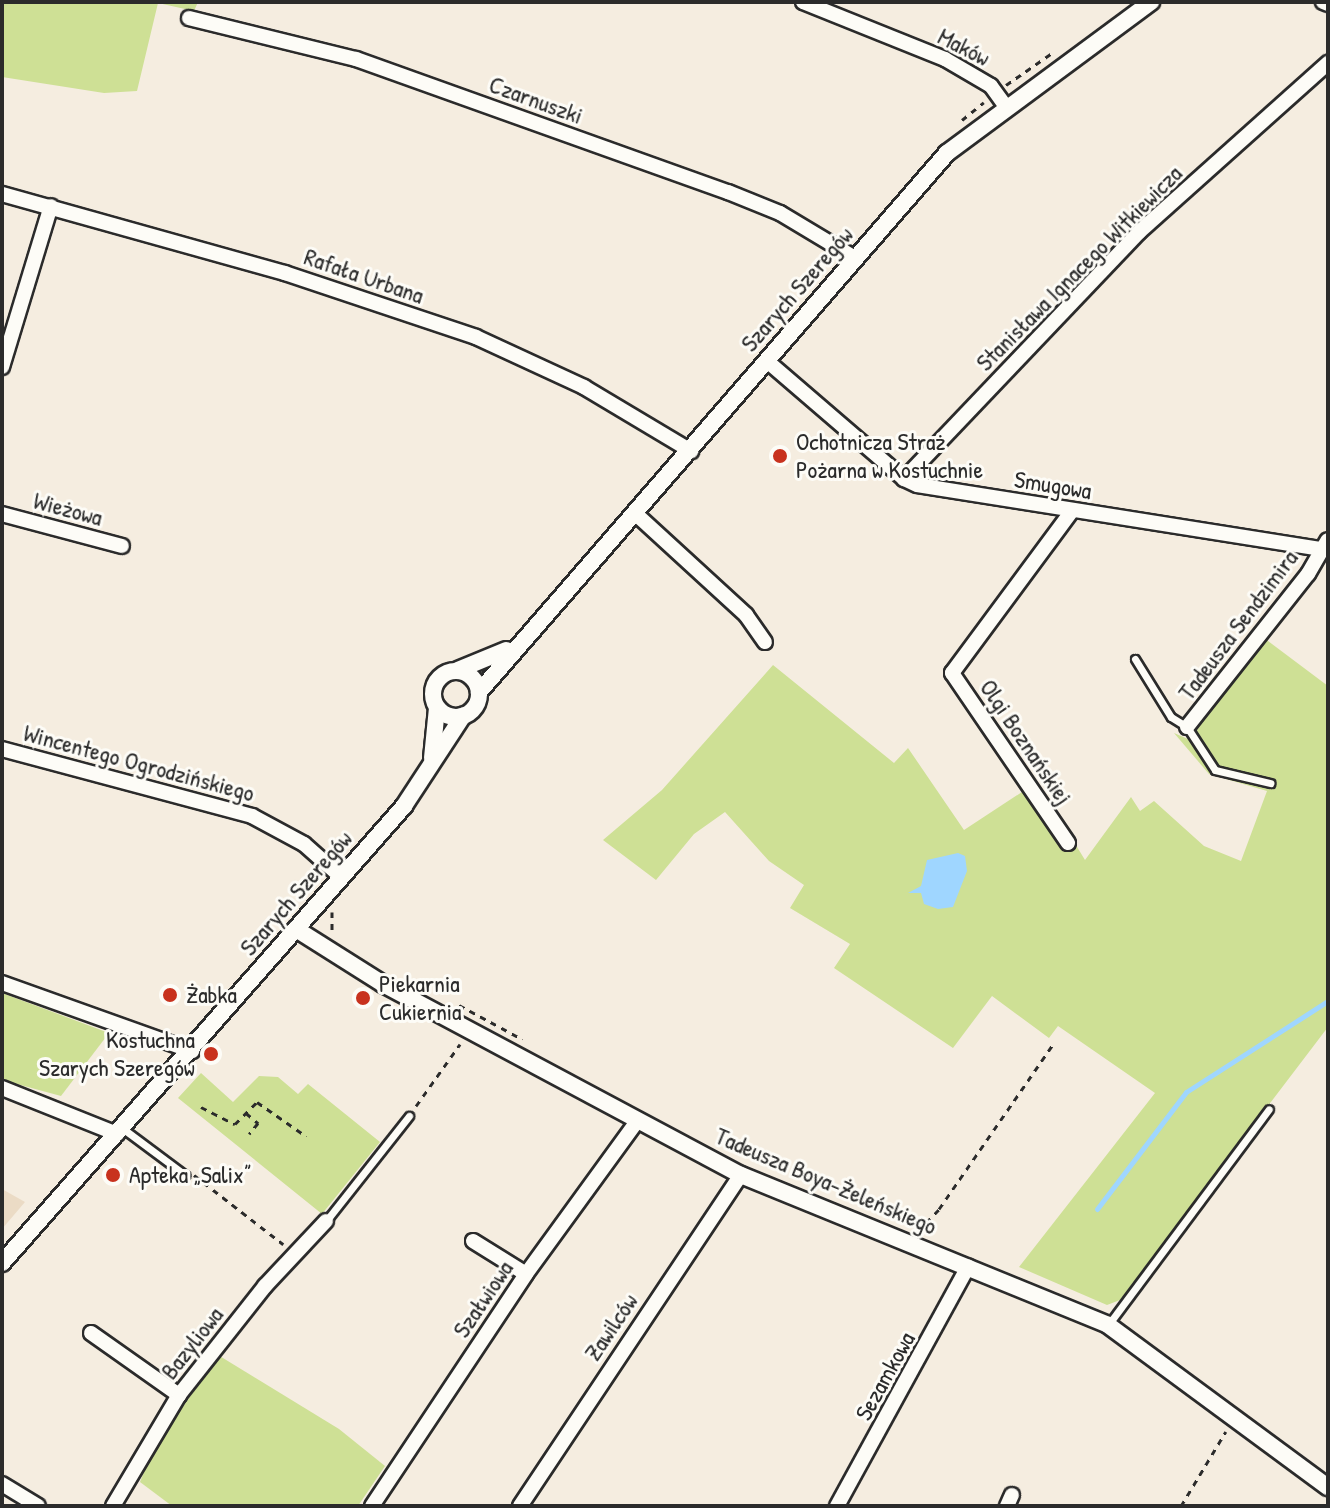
<!DOCTYPE html>
<html>
<head>
<meta charset="utf-8">
<style>
  body { margin:0 }
  #map { position:relative; width:1330px; height:1508px; overflow:hidden; background:#f5ede0; font-family:"Patrick Hand",sans-serif }
  div>[style] { position:absolute }
  [style*='--x'] { left:calc(var(--x)*1px); top:calc(var(--y)*1px); width:calc(var(--w)*1px); rotate:calc(var(--a)*1deg) }
  .built>* { inset:0; background:#ebdbc5 }
  .green>* { inset:0; background:#cee095 }
  .water>* { inset:0; background:#9fd6ff }
  .stream>* { height:5px; margin:-2.5px; padding:0 2.5px; transform-origin:2.5px; border-radius:2.5px; background:#9fd6ff }
  .path>* { height:3px; margin-top:-1.5px; transform-origin:0; background:repeating-linear-gradient(90deg,#2b2b2b 0 6px,transparent 0 12px) }
  .roads { filter:drop-shadow(2px 0 #2b2b2b) drop-shadow(-2px 0 #2b2b2b) drop-shadow(0 2px #2b2b2b) drop-shadow(0 -2px #2b2b2b) }
  .service>* { height:7px; margin:-3.5px; padding:0 3.5px; transform-origin:3.5px; border-radius:3.5px; background:#fdfcf7 }
  .minor>* { height:14px; margin:-7px; padding:0 7px; transform-origin:7px; border-radius:7px; background:#fdfcf7 }
  .tertiary>* { height:16px; margin:-8px; padding:0 8px; transform-origin:8px; border-radius:8px; background:#fdfcf7 }
  .tertiary>.ring { margin:-8px; padding:0; box-sizing:content-box; background:none; border:16px solid #fdfcf7; border-radius:50% }
  .dots>* { width:22px; height:22px; translate:-50% -50%; box-sizing:border-box; border:4px solid #fdfcf7; border-radius:50% }
  span { translate:-50% -50%; white-space:nowrap; text-align:center; line-height:1.15; -webkit-text-stroke:6px #fdfcf7; paint-order:stroke }
  .street-label { font-size:24px; color:#2b2b2b }
  .poi-label { font-size:24px; color:#2b2b2b }
  .left { translate:0 -50%; text-align:left }
  .right { translate:-100% -50%; text-align:right }
  .frame { position:absolute; inset:0; border:4px solid #2b2b2b; pointer-events:none }
</style>
</head>
<body>
<div id="map">
  <div class="built">
    <i style="clip-path:polygon(2px 1189px,25px 1202px,2px 1229px)"></i>
  </div>
  <div class="green">
    <i style="clip-path:polygon(2px 2px,198px 2px,194px 11px,158px 3px,137px 91px,104px 93px,2px 77px)"></i>
    <i style="clip-path:polygon(1264px 638px,1328px 686px,1328px 1027px,1120px 1300px,1107px 1305px,1019px 1267px,1155px 1093px,1058px 1026px,1049px 1038px,992px 996px,953px 1048px,834px 968px,850px 944px,790px 908px,804px 885px,769px 861px,725px 812px,694px 834px,656px 880px,603px 840px,662px 790px,773px 665px,894px 763px,908px 748px,964px 830px,1025px 790px,1063px 851px,1074px 842px,1085px 860px,1131px 797px,1140px 811px,1154px 801px,1204px 846px,1241px 861px,1267px 791px,1209px 774px,1174px 733px,1188px 739px)"></i>
    <i style="clip-path:polygon(2px 993px,109px 1033px,61px 1096px,2px 1080px)"></i>
    <i style="clip-path:polygon(201px 1073px,233px 1102px,259px 1076px,278px 1077px,298px 1094px,308px 1084px,380px 1142px,322px 1214px,178px 1098px)"></i>
    <i style="clip-path:polygon(218px 1355px,339px 1429px,385px 1466px,358px 1506px,172px 1506px,140px 1482px,152px 1452px)"></i>
  </div>
  <div class="water">
    <i style="clip-path:polygon(958px 853px,965px 856px,967px 871px,953px 907px,938px 909px,924px 904px,921px 893px,908px 893px,921px 886px,927px 860px)"></i>
  </div>
  <div class="stream">
    <i style="--x:1097;--y:1209;--w:147;--a:-52.7"></i>
    <i style="--x:1186;--y:1092;--w:169;--a:-32.7"></i>
  </div>
  <div class="path">
    <i style="--x:1006;--y:85;--w:56;--a:-34.8"></i>
    <i style="--x:962;--y:120;--w:28;--a:-39"></i>
    <i style="--x:332;--y:912;--w:20;--a:90"></i>
    <i style="--x:459;--y:1005;--w:72;--a:28.4"></i>
    <i style="--x:416;--y:1106;--w:76;--a:-54.6"></i>
    <i style="--x:201;--y:1107;--w:38;--a:27"></i>
    <i style="--x:235;--y:1124;--w:31;--a:-45"></i>
    <i style="--x:257;--y:1102;--w:60;--a:34.8"></i>
    <i style="--x:246;--y:1113;--w:16;--a:40"></i>
    <i style="--x:258;--y:1123;--w:14;--a:129"></i>
    <i style="--x:194;--y:1175;--w:113;--a:37.8"></i>
    <i style="--x:918;--y:1231;--w:30;--a:-46"></i>
    <i style="--x:939;--y:1209;--w:202;--a:-55.3"></i>
    <i style="--x:1181;--y:1506;--w:87;--a:-59"></i>
  </div>
  <div class="roads">
    <div class="service">
      <i style="--x:1135;--y:659;--w:68;--a:58.2"></i>
      <i style="--x:1171;--y:717;--w:19;--a:32"></i>
      <i style="--x:1187;--y:727;--w:51;--a:56.9"></i>
      <i style="--x:1215;--y:770;--w:57;--a:13.3"></i>
      <i style="--x:122;--y:1128;--w:79;--a:36.7"></i>
      <i style="--x:326;--y:1221;--w:134;--a:-51.7"></i>
      <i style="--x:1108;--y:1325;--w:269;--a:-53.3"></i>
    </div>
    <div class="minor">
      <i style="--x:803;--y:2;--w:153;--a:21.9"></i>
      <i style="--x:945;--y:59;--w:53;--a:30.4"></i>
      <i style="--x:991;--y:86;--w:26;--a:54"></i>
      <i style="--x:1323;--y:2;--w:5;--a:22"></i>
      <i style="--x:189;--y:18;--w:172;--a:13.8"></i>
      <i style="--x:356;--y:59;--w:395;--a:19.7"></i>
      <i style="--x:728;--y:192;--w:56;--a:22"></i>
      <i style="--x:780;--y:213;--w:87;--a:31"></i>
      <i style="--x:2;--y:194;--w:294;--a:15.6"></i>
      <i style="--x:285;--y:273;--w:201;--a:18.5"></i>
      <i style="--x:476;--y:337;--w:119;--a:24.8"></i>
      <i style="--x:584;--y:387;--w:125;--a:30.9"></i>
      <i style="--x:767;--y:361;--w:181;--a:40.7"></i>
      <i style="--x:904;--y:479;--w:14;--a:25"></i>
      <i style="--x:917;--y:485;--w:416;--a:9"></i>
      <i style="--x:2;--y:367;--w:168;--a:-73.1"></i>
      <i style="--x:904;--y:479;--w:341;--a:-46.4"></i>
      <i style="--x:1139;--y:232;--w:254;--a:-41.8"></i>
      <i style="--x:2;--y:514;--w:124;--a:14.9"></i>
      <i style="--x:637;--y:515;--w:148;--a:42.5"></i>
      <i style="--x:746;--y:615;--w:33;--a:55"></i>
      <i style="--x:1187;--y:727;--w:195;--a:-51.7"></i>
      <i style="--x:1308;--y:574;--w:39;--a:-60"></i>
      <i style="--x:2;--y:749;--w:259;--a:15"></i>
      <i style="--x:252;--y:816;--w:59;--a:28.3"></i>
      <i style="--x:304;--y:844;--w:50;--a:41.7"></i>
      <i style="--x:1068;--y:843;--w:206;--a:-124.3"></i>
      <i style="--x:952;--y:673;--w:202;--a:-53.5"></i>
      <i style="--x:2;--y:983;--w:202;--a:19.7"></i>
      <i style="--x:2;--y:1088;--w:124;--a:21.8"></i>
      <i style="--x:473;--y:1241;--w:62;--a:31.9"></i>
      <i style="--x:91;--y:1333;--w:108;--a:35.2"></i>
      <i style="--x:2;--y:1484;--w:42;--a:31.4"></i>
      <i style="--x:113;--y:1506;--w:129;--a:-59.3"></i>
      <i style="--x:179;--y:1395;--w:139;--a:-51.7"></i>
      <i style="--x:265;--y:1286;--w:89;--a:-46.8"></i>
      <i style="--x:372;--y:1506;--w:278;--a:-56.4"></i>
      <i style="--x:526;--y:1274;--w:190;--a:-54"></i>
      <i style="--x:520;--y:1506;--w:398;--a:-56.3"></i>
      <i style="--x:837;--y:1506;--w:273;--a:-61.3"></i>
      <i style="--x:1007;--y:1506;--w:12;--a:-66"></i>
    </div>
    <div class="tertiary">
      <i style="--x:458;--y:670;--w:52;--a:-22.6"></i>
      <i class="ring" style="left:433px;top:671px;width:30px;height:30px"></i>
      <i style="--x:479;--y:692;--w:714;--a:-49.03"></i>
      <i style="--x:947;--y:153;--w:254;--a:-36.5"></i>
      <i style="--x:432;--y:758;--w:50;--a:-84.3"></i>
      <i style="--x:296;--y:929;--w:103;--a:32.3"></i>
      <i style="--x:383;--y:984;--w:406;--a:28.1"></i>
      <i style="--x:741;--y:1175;--w:396;--a:22.2"></i>
      <i style="--x:1108;--y:1325;--w:273;--a:36.4"></i>
      <i style="--x:2;--y:1263;--w:609;--a:-48.66"></i>
      <i style="--x:404;--y:806;--w:108;--a:-56.8"></i>
    </div>
  </div>
  <div class="dots">
    <i style="left:780px;top:456px;background:#c8321e"></i>
    <i style="left:170px;top:995px;background:#c8321e"></i>
    <i style="left:363px;top:998px;background:#c8321e"></i>
    <i style="left:211px;top:1054px;background:#c8321e"></i>
    <i style="left:113px;top:1175px;background:#c8321e"></i>
  </div>
  <div class="street-label">
    <span style="left:964px;top:47px;rotate:27deg">Maków</span>
    <span style="left:536px;top:100px;rotate:20deg">Czarnuszki</span>
    <span style="left:1079px;top:268px;rotate:-45deg">Stanisława Ignacego Witkiewicza</span>
    <span style="left:364px;top:276px;rotate:19deg">Rafała Urbana</span>
    <span style="left:797px;top:289px;rotate:-49deg">Szarych Szeregów</span>
    <span style="left:1053px;top:485px;rotate:9deg">Smugowa</span>
    <span style="left:68px;top:509px;rotate:15deg">Wieżowa</span>
    <span style="left:1238px;top:625px;rotate:-53deg">Tadeusza Sendzimira</span>
    <span style="left:1026px;top:742px;rotate:56deg">Olgi Boznańskiej</span>
    <span style="left:139px;top:763px;rotate:15deg">Wincentego Ogrodzińskiego</span>
    <span style="left:296px;top:893px;rotate:-49deg">Szarych Szeregów</span>
    <span style="left:826px;top:1181px;rotate:23deg">Tadeusza Boya-Żeleńskiego</span>
    <span style="left:483px;top:1299px;rotate:-56deg">Szałwiowa</span>
    <span style="left:611px;top:1327px;rotate:-56deg">Zawilców</span>
    <span style="left:192px;top:1343px;rotate:-52deg">Bazyliowa</span>
    <span style="left:885px;top:1376px;rotate:-61deg">Sezamkowa</span>
  </div>
  <div class="poi-label">
    <span class="left" style="left:796px;top:456px">Ochotnicza Straż<br>Pożarna w Kostuchnie</span>
    <span class="left" style="left:379px;top:998px">Piekarnia<br>Cukiernia</span>
    <span class="left" style="left:186px;top:995px">Żabka</span>
    <span class="right" style="left:195px;top:1054px">Kostuchna<br>Szarych Szeregów</span>
    <span class="left" style="left:129px;top:1175px">Apteka „Salix”</span>
  </div>
  <div class="frame"></div>
</div>
</body>
</html>
